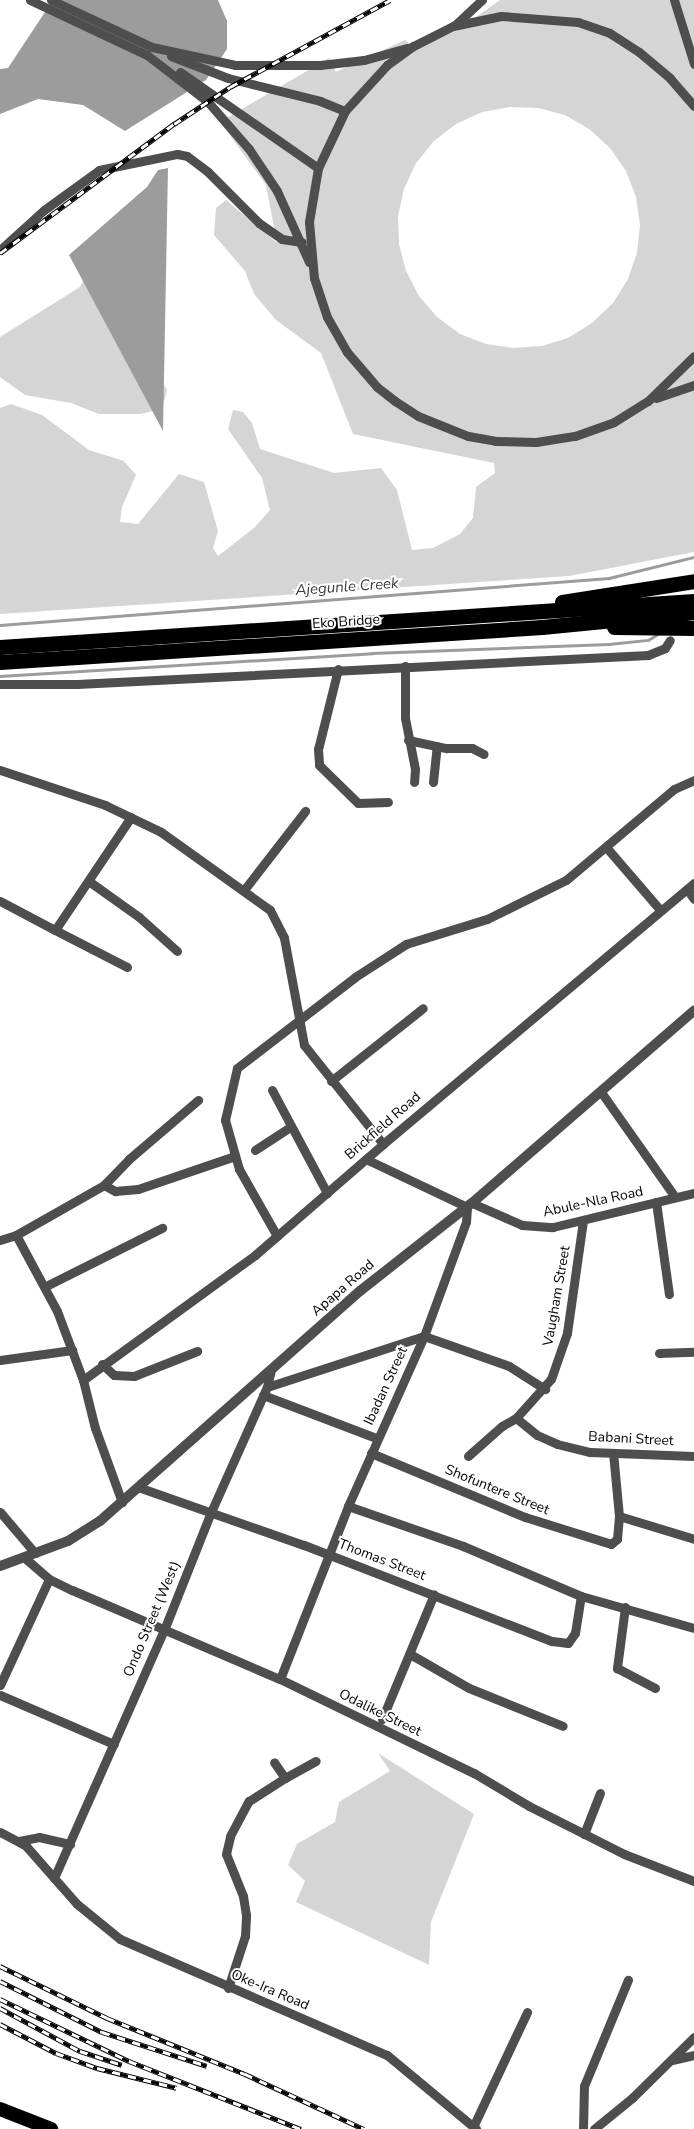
<!DOCTYPE html>
<html>
<head>
<meta charset="utf-8">
<style>
  body { margin:0 }
  #map { position:relative; width:694px; height:2129px; overflow:hidden; background:#fff; font-family:"Nunito Sans",sans-serif }
  div>[style] { position:absolute }
  [style*='--x'] { left:calc(var(--x)*1px); top:calc(var(--y)*1px); width:calc(var(--w)*1px); rotate:calc(var(--a)*1deg) }
  .green>* { inset:0; background:#d5d5d5 }
  .water>* { inset:0; background:#9c9c9c }
  .stream>* { height:2.5px; margin:-1.25px; padding:0 1.25px; transform-origin:1.25px; border-radius:1.25px; background:#9c9c9c }
  .minor>* { height:9px; margin:-4.5px; padding:0 4.5px; transform-origin:4.5px; border-radius:4.5px; background:#4e4e4e }
  .tertiary>* { height:10px; margin:-5px; padding:0 5px; transform-origin:5px; border-radius:5px; background:#4e4e4e }
  .trunk>* { height:14px; margin:-7px; padding:0 7px; transform-origin:7px; border-radius:7px; background:#000 }
  .motorway>* { height:15px; margin:-7.5px; padding:0 7.5px; transform-origin:7.5px; border-radius:7.5px; background:#000 }
  .rail>* { height:4.5px; margin-top:-2.25px; transform-origin:0; background:repeating-linear-gradient(90deg,#fff 0 8px,#000 0 16px); box-sizing:border-box; border-block:1px solid #000 }
  span { translate:-50% -50%; white-space:nowrap; text-align:center; line-height:1.15; -webkit-text-stroke:4px #fff; paint-order:stroke }
  .street-label { font-size:14px; color:#000 }
  .water-label { font-size:15px; color:#3d3d3d; font-style:italic }
</style>
</head>
<body>
<div id="map">
  <div class="green">
    <i style="clip-path:polygon(evenodd,500px 0,694px 0,694px 552px,569px 576px,0 614px,0 408px,11px 404px,42px 415px,89px 450px,124px 461px,136px 475px,122px 507px,120px 522px,138px 524px,179px 474px,204px 482px,218px 531px,213px 548px,218px 556px,254px 528px,270px 510px,262px 478px,228px 429px,233px 410px,243px 412px,252px 423px,260px 449px,334px 473px,381px 468px,397px 490px,412px 550px,433px 548px,460px 534px,473px 518px,476px 487px,495px 473px,494px 463px,353px 434px,321px 353px,276px 320px,254px 294px,245px 271px,214px 235px,216px 208px,226px 200px,277px 243px,266px 185px,220px 122px,329px 58px,336px 72px,405px 40px,416px 49px,458px 30px,500px 0,510px 107px,538px 108px,565px 115px,589px 129px,610px 148px,626px 171px,636px 197px,640px 225px,637px 253px,628px 279px,613px 303px,592px 323px,568px 338px,542px 346px,513px 348px,486px 344px,460px 334px,437px 317px,419px 296px,406px 271px,399px 244px,398px 216px,404px 189px,416px 163px,434px 141px,456px 124px,482px 112px,510px 107px)"></i>
    <i style="clip-path:polygon(89px 269px,167px 390px,162px 409px,140px 414px,99px 414px,71px 403px,25px 395px,0 377px,0 337px,80px 287px)"></i>
    <i style="clip-path:polygon(378px 1753px,474px 1814px,431px 1922px,429px 1965px,296px 1902px,305px 1881px,288px 1865px,297px 1844px,335px 1822px,339px 1802px,390px 1771px)"></i>
  </div>
  <div class="water">
    <i style="clip-path:polygon(53px 0,218px 0,227px 21px,227px 49px,206px 80px,125px 131px,83px 105px,38px 99px,0 114px,0 69px,8px 68px)"></i>
    <i style="clip-path:polygon(168px 168px,163px 431px,69px 255px,147px 187px,158px 170px)"></i>
  </div>
  <div class="stream">
    <i style="--x:0;--y:625;--w:611;--a:-4.41"></i>
    <i style="--x:609;--y:578;--w:88;--a:-13.9"></i>
    <i style="--x:0;--y:676;--w:373;--a:-3.5"></i>
    <i style="--x:372;--y:653;--w:237;--a:-2.2"></i>
    <i style="--x:609;--y:644;--w:39;--a:-6"></i>
    <i style="--x:648;--y:640;--w:12;--a:-31"></i>
  </div>
  <div class="minor">
    <i style="--x:30;--y:0;--w:129;--a:25.2"></i>
    <i style="--x:147;--y:55;--w:77;--a:37.6"></i>
    <i style="--x:208;--y:102;--w:62;--a:48.9"></i>
    <i style="--x:249;--y:149;--w:50;--a:56.3"></i>
    <i style="--x:277;--y:191;--w:78;--a:65.7"></i>
    <i style="--x:51;--y:0;--w:111;--a:25"></i>
    <i style="--x:152;--y:47;--w:85;--a:12.2"></i>
    <i style="--x:235;--y:65;--w:85;--a:0"></i>
    <i style="--x:320;--y:65;--w:44;--a:-6.5"></i>
    <i style="--x:364;--y:60;--w:45;--a:-15.6"></i>
    <i style="--x:674;--y:0;--w:67;--a:72.6"></i>
    <i style="--x:455;--y:25;--w:37;--a:-43"></i>
    <i style="--x:171;--y:56;--w:61;--a:21.1"></i>
    <i style="--x:228;--y:78;--w:95;--a:14"></i>
    <i style="--x:320;--y:101;--w:27;--a:22"></i>
    <i style="--x:180;--y:72;--w:168;--a:34.8"></i>
    <i style="--x:694;--y:106;--w:37;--a:-131"></i>
    <i style="--x:670;--y:78;--w:40;--a:-140"></i>
    <i style="--x:639;--y:52;--w:35;--a:-147"></i>
    <i style="--x:610;--y:33;--w:34;--a:-161"></i>
    <i style="--x:578;--y:22;--w:77;--a:-175.5"></i>
    <i style="--x:501;--y:16;--w:49;--a:168.2"></i>
    <i style="--x:453;--y:26;--w:45;--a:153.4"></i>
    <i style="--x:413;--y:46;--w:32;--a:144"></i>
    <i style="--x:387;--y:65;--w:62;--a:132.4"></i>
    <i style="--x:345;--y:111;--w:63;--a:115.3"></i>
    <i style="--x:318;--y:168;--w:55;--a:99.5"></i>
    <i style="--x:309;--y:222;--w:56;--a:84.9"></i>
    <i style="--x:314;--y:278;--w:41;--a:71.6"></i>
    <i style="--x:327;--y:317;--w:40;--a:60.3"></i>
    <i style="--x:347;--y:352;--w:46;--a:49.4"></i>
    <i style="--x:377;--y:387;--w:23;--a:38"></i>
    <i style="--x:395;--y:401;--w:27;--a:33"></i>
    <i style="--x:418;--y:416;--w:54;--a:21.8"></i>
    <i style="--x:468;--y:436;--w:27;--a:10"></i>
    <i style="--x:495;--y:441;--w:41;--a:1.4"></i>
    <i style="--x:536;--y:442;--w:39;--a:-9"></i>
    <i style="--x:575;--y:436;--w:41;--a:-19.7"></i>
    <i style="--x:614;--y:422;--w:40;--a:-32"></i>
    <i style="--x:648;--y:401;--w:64;--a:-44.4"></i>
    <i style="--x:0;--y:250;--w:59;--a:-42.3"></i>
    <i style="--x:44;--y:210;--w:68;--a:-36"></i>
    <i style="--x:99;--y:170;--w:80;--a:-11.6"></i>
    <i style="--x:177;--y:154;--w:10;--a:11"></i>
    <i style="--x:187;--y:156;--w:26;--a:37"></i>
    <i style="--x:208;--y:172;--w:72;--a:45"></i>
    <i style="--x:259;--y:223;--w:28;--a:35"></i>
    <i style="--x:282;--y:239;--w:20;--a:9"></i>
    <i style="--x:656;--y:398;--w:40;--a:-18.9"></i>
    <i style="--x:405;--y:666;--w:52;--a:90"></i>
    <i style="--x:405;--y:718;--w:52;--a:78.9"></i>
    <i style="--x:415;--y:769;--w:13;--a:94"></i>
    <i style="--x:338;--y:669;--w:82;--a:104"></i>
    <i style="--x:318;--y:749;--w:16;--a:86"></i>
    <i style="--x:319;--y:765;--w:54;--a:44.3"></i>
    <i style="--x:358;--y:803;--w:30;--a:-2"></i>
    <i style="--x:0;--y:684;--w:77;--a:0"></i>
    <i style="--x:77;--y:684;--w:572;--a:-2.91"></i>
    <i style="--x:648;--y:655;--w:18;--a:-22"></i>
    <i style="--x:665;--y:648;--w:9;--a:-58"></i>
    <i style="--x:408;--y:740;--w:40;--a:12"></i>
    <i style="--x:447;--y:748;--w:25;--a:0"></i>
    <i style="--x:472;--y:748;--w:13;--a:27"></i>
    <i style="--x:0;--y:770;--w:111;--a:18.4"></i>
    <i style="--x:105;--y:805;--w:62;--a:25.7"></i>
    <i style="--x:161;--y:832;--w:134;--a:35.6"></i>
    <i style="--x:270;--y:910;--w:31;--a:63"></i>
    <i style="--x:284;--y:938;--w:109;--a:79.4"></i>
    <i style="--x:304;--y:1045;--w:127;--a:51.4"></i>
    <i style="--x:433;--y:782;--w:36;--a:-84"></i>
    <i style="--x:606;--y:847;--w:84;--a:49.3"></i>
    <i style="--x:90;--y:882;--w:60;--a:35.5"></i>
    <i style="--x:139;--y:917;--w:51;--a:41.8"></i>
    <i style="--x:687;--y:889;--w:12;--a:55"></i>
    <i style="--x:244;--y:890;--w:100;--a:-52.3"></i>
    <i style="--x:0;--y:901;--w:62;--a:27.8"></i>
    <i style="--x:55;--y:930;--w:136;--a:-56.1"></i>
    <i style="--x:55;--y:930;--w:81;--a:27.2"></i>
    <i style="--x:331;--y:1081;--w:117;--a:-38.4"></i>
    <i style="--x:272;--y:1090;--w:117;--a:61.9"></i>
    <i style="--x:601;--y:1092;--w:128;--a:54.8"></i>
    <i style="--x:255;--y:1150;--w:42;--a:-33.3"></i>
    <i style="--x:104;--y:1185;--w:13;--a:29"></i>
    <i style="--x:115;--y:1191;--w:23;--a:-5"></i>
    <i style="--x:138;--y:1189;--w:102;--a:-18.8"></i>
    <i style="--x:656;--y:1202;--w:93;--a:82"></i>
    <i style="--x:472;--y:1203;--w:55;--a:23.7"></i>
    <i style="--x:522;--y:1225;--w:31;--a:4"></i>
    <i style="--x:553;--y:1227;--w:145;--a:-13.6"></i>
    <i style="--x:16;--y:1235;--w:86;--a:61.7"></i>
    <i style="--x:57;--y:1311;--w:74;--a:69.4"></i>
    <i style="--x:83;--y:1380;--w:49;--a:76"></i>
    <i style="--x:95;--y:1428;--w:79;--a:70"></i>
    <i style="--x:277;--y:1236;--w:77;--a:-119.6"></i>
    <i style="--x:239;--y:1169;--w:51;--a:-105.9"></i>
    <i style="--x:225;--y:1120;--w:53;--a:-77"></i>
    <i style="--x:237;--y:1068;--w:149;--a:-37.6"></i>
    <i style="--x:355;--y:977;--w:61;--a:-32.9"></i>
    <i style="--x:406;--y:944;--w:85;--a:-17.2"></i>
    <i style="--x:487;--y:919;--w:88;--a:-26.3"></i>
    <i style="--x:566;--y:880;--w:141;--a:-40.1"></i>
    <i style="--x:674;--y:789;--w:22;--a:-24"></i>
    <i style="--x:0;--y:1240;--w:17;--a:-17"></i>
    <i style="--x:16;--y:1235;--w:101;--a:-29.6"></i>
    <i style="--x:104;--y:1185;--w:36;--a:-46"></i>
    <i style="--x:129;--y:1159;--w:91;--a:-40.5"></i>
    <i style="--x:46;--y:1286;--w:130;--a:-26.6"></i>
    <i style="--x:659;--y:1353;--w:35;--a:-2"></i>
    <i style="--x:0;--y:1360;--w:73;--a:-7.9"></i>
    <i style="--x:102;--y:1364;--w:16;--a:43"></i>
    <i style="--x:114;--y:1375;--w:20;--a:3"></i>
    <i style="--x:134;--y:1376;--w:68;--a:-21.6"></i>
    <i style="--x:83;--y:1380;--w:213;--a:-36"></i>
    <i style="--x:255;--y:1255;--w:169;--a:-40.9"></i>
    <i style="--x:383;--y:1144;--w:406;--a:-40"></i>
    <i style="--x:267;--y:1387;--w:165;--a:-18"></i>
    <i style="--x:424;--y:1336;--w:90;--a:19.4"></i>
    <i style="--x:509;--y:1366;--w:43;--a:32.6"></i>
    <i style="--x:263;--y:1395;--w:121;--a:20.8"></i>
    <i style="--x:516;--y:1418;--w:27;--a:39"></i>
    <i style="--x:537;--y:1435;--w:22;--a:24"></i>
    <i style="--x:557;--y:1444;--w:34;--a:14"></i>
    <i style="--x:590;--y:1452;--w:104;--a:2.2"></i>
    <i style="--x:371;--y:1453;--w:167;--a:22.6"></i>
    <i style="--x:525;--y:1517;--w:90;--a:17.4"></i>
    <i style="--x:611;--y:1544;--w:8;--a:-40"></i>
    <i style="--x:617;--y:1539;--w:23;--a:-85"></i>
    <i style="--x:619;--y:1516;--w:63;--a:-95.4"></i>
    <i style="--x:468;--y:1456;--w:45;--a:-41.4"></i>
    <i style="--x:502;--y:1426;--w:16;--a:-30"></i>
    <i style="--x:516;--y:1418;--w:52;--a:-48.1"></i>
    <i style="--x:551;--y:1379;--w:49;--a:-70.8"></i>
    <i style="--x:567;--y:1333;--w:113;--a:-81.9"></i>
    <i style="--x:138;--y:1487;--w:176;--a:19.3"></i>
    <i style="--x:304;--y:1545;--w:266;--a:21.2"></i>
    <i style="--x:552;--y:1641;--w:16;--a:7"></i>
    <i style="--x:568;--y:1643;--w:12;--a:-55"></i>
    <i style="--x:575;--y:1633;--w:37;--a:-81"></i>
    <i style="--x:348;--y:1506;--w:122;--a:19.2"></i>
    <i style="--x:463;--y:1546;--w:128;--a:23"></i>
    <i style="--x:581;--y:1596;--w:117;--a:15.8"></i>
    <i style="--x:0;--y:1512;--w:54;--a:49.5"></i>
    <i style="--x:619;--y:1516;--w:78;--a:17"></i>
    <i style="--x:26;--y:1559;--w:30;--a:41"></i>
    <i style="--x:49;--y:1579;--w:25;--a:26"></i>
    <i style="--x:72;--y:1590;--w:226;--a:23.2"></i>
    <i style="--x:280;--y:1679;--w:216;--a:25.9"></i>
    <i style="--x:474;--y:1773;--w:64;--a:31"></i>
    <i style="--x:529;--y:1806;--w:106;--a:26.8"></i>
    <i style="--x:624;--y:1854;--w:75;--a:21.1"></i>
    <i style="--x:625;--y:1607;--w:62;--a:97.5"></i>
    <i style="--x:617;--y:1668;--w:43;--a:27.8"></i>
    <i style="--x:410;--y:1654;--w:68;--a:30"></i>
    <i style="--x:469;--y:1688;--w:101;--a:22"></i>
    <i style="--x:280;--y:1679;--w:186;--a:-68.5"></i>
    <i style="--x:348;--y:1506;--w:186;--a:-65.9"></i>
    <i style="--x:424;--y:1336;--w:121;--a:-69.8"></i>
    <i style="--x:466;--y:1222;--w:15;--a:-86"></i>
    <i style="--x:467;--y:1207;--w:112;--a:-154.6"></i>
    <i style="--x:0;--y:1685;--w:117;--a:-65.2"></i>
    <i style="--x:0;--y:1695;--w:124;--a:23.3"></i>
    <i style="--x:382;--y:1719;--w:135;--a:-67.4"></i>
    <i style="--x:285;--y:1778;--w:35;--a:-29"></i>
    <i style="--x:0;--y:1832;--w:30;--a:28"></i>
    <i style="--x:26;--y:1846;--w:77;--a:48.7"></i>
    <i style="--x:77;--y:1904;--w:55;--a:39.1"></i>
    <i style="--x:120;--y:1939;--w:291;--a:23.5"></i>
    <i style="--x:387;--y:2055;--w:116;--a:39.7"></i>
    <i style="--x:584;--y:1834;--w:44;--a:-68.7"></i>
    <i style="--x:19;--y:1841;--w:20;--a:-11"></i>
    <i style="--x:39;--y:1837;--w:32;--a:13"></i>
    <i style="--x:54;--y:1878;--w:271;--a:-66.1"></i>
    <i style="--x:164;--y:1630;--w:127;--a:-68.3"></i>
    <i style="--x:211;--y:1512;--w:137;--a:-65.9"></i>
    <i style="--x:267;--y:1387;--w:18;--a:-77"></i>
    <i style="--x:228;--y:1988;--w:55;--a:-71.9"></i>
    <i style="--x:245;--y:1936;--w:21;--a:-87"></i>
    <i style="--x:246;--y:1915;--w:19;--a:-99"></i>
    <i style="--x:243;--y:1896;--w:45;--a:-112"></i>
    <i style="--x:226;--y:1854;--w:18;--a:-77"></i>
    <i style="--x:230;--y:1836;--w:40;--a:-62"></i>
    <i style="--x:249;--y:1801;--w:43;--a:-32.6"></i>
    <i style="--x:285;--y:1778;--w:19;--a:-125"></i>
    <i style="--x:672;--y:2060;--w:23;--a:-13"></i>
    <i style="--x:473;--y:2127;--w:127;--a:-64.8"></i>
    <i style="--x:583;--y:2129;--w:43;--a:-88.7"></i>
    <i style="--x:584;--y:2086;--w:115;--a:-67.5"></i>
    <i style="--x:594;--y:2129;--w:49;--a:-39.2"></i>
    <i style="--x:632;--y:2098;--w:87;--a:-44.5"></i>
  </div>
  <div class="tertiary">
    <i style="--x:0;--y:1566;--w:72;--a:-20.2"></i>
    <i style="--x:68;--y:1541;--w:38;--a:-32"></i>
    <i style="--x:100;--y:1521;--w:347;--a:-41.5"></i>
    <i style="--x:360;--y:1291;--w:142;--a:-38.2"></i>
    <i style="--x:472;--y:1203;--w:294;--a:-40.9"></i>
  </div>
  <div class="trunk">
    <i style="--x:0;--y:2109;--w:55;--a:21.4"></i>
  </div>
  <div class="motorway">
    <i style="--x:562;--y:602;--w:134;--a:-9"></i>
    <i style="--x:614;--y:627;--w:80;--a:0.7"></i>
    <i style="--x:0;--y:647;--w:696;--a:-3.79"></i>
    <i style="--x:0;--y:662;--w:543;--a:-3.69"></i>
    <i style="--x:542;--y:627;--w:153;--a:-5.6"></i>
  </div>
  <div class="rail">
    <i style="--x:0;--y:253;--w:217;--a:-36.6"></i>
    <i style="--x:174;--y:124;--w:67;--a:-33.5"></i>
    <i style="--x:230;--y:87;--w:182;--a:-28.5"></i>
    <i style="--x:0;--y:1966;--w:119;--a:25.9"></i>
    <i style="--x:107;--y:2018;--w:149;--a:22.1"></i>
    <i style="--x:245;--y:2074;--w:131;--a:24.8"></i>
    <i style="--x:0;--y:1981;--w:114;--a:26.6"></i>
    <i style="--x:102;--y:2032;--w:110;--a:17.9"></i>
    <i style="--x:0;--y:1999;--w:143;--a:25.7"></i>
    <i style="--x:129;--y:2061;--w:185;--a:21.6"></i>
    <i style="--x:0;--y:2008;--w:91;--a:28.3"></i>
    <i style="--x:80;--y:2051;--w:44;--a:18.4"></i>
    <i style="--x:0;--y:2024;--w:63;--a:27.4"></i>
    <i style="--x:56;--y:2053;--w:44;--a:20.1"></i>
    <i style="--x:97;--y:2068;--w:82;--a:14"></i>
  </div>
  <div class="street-label">
    <span style="left:346px;top:622px;rotate:-4deg">Eko Bridge</span>
    <span style="left:383px;top:1126px;rotate:-41deg">Brickfield Road</span>
    <span style="left:593px;top:1202px;rotate:-12deg">Abule-Nla Road</span>
    <span style="left:343px;top:1288px;rotate:-41deg">Apapa Road</span>
    <span style="left:557px;top:1296px;rotate:-80deg">Vaugham Street</span>
    <span style="left:386px;top:1386px;rotate:-65deg">Ibadan Street</span>
    <span style="left:631px;top:1439px;rotate:3deg">Babani Street</span>
    <span style="left:497px;top:1490px;rotate:22deg">Shofuntere Street</span>
    <span style="left:382px;top:1560px;rotate:21deg">Thomas Street</span>
    <span style="left:152px;top:1619px;rotate:-67deg">Ondo Street (West)</span>
    <span style="left:380px;top:1713px;rotate:26deg">Odalike Street</span>
    <span style="left:270px;top:1990px;rotate:23deg">Oke-Ira Road</span>
  </div>
  <div class="water-label">
    <span style="left:347px;top:587px;rotate:-4deg">Ajegunle Creek</span>
  </div>
</div>
</body>
</html>
